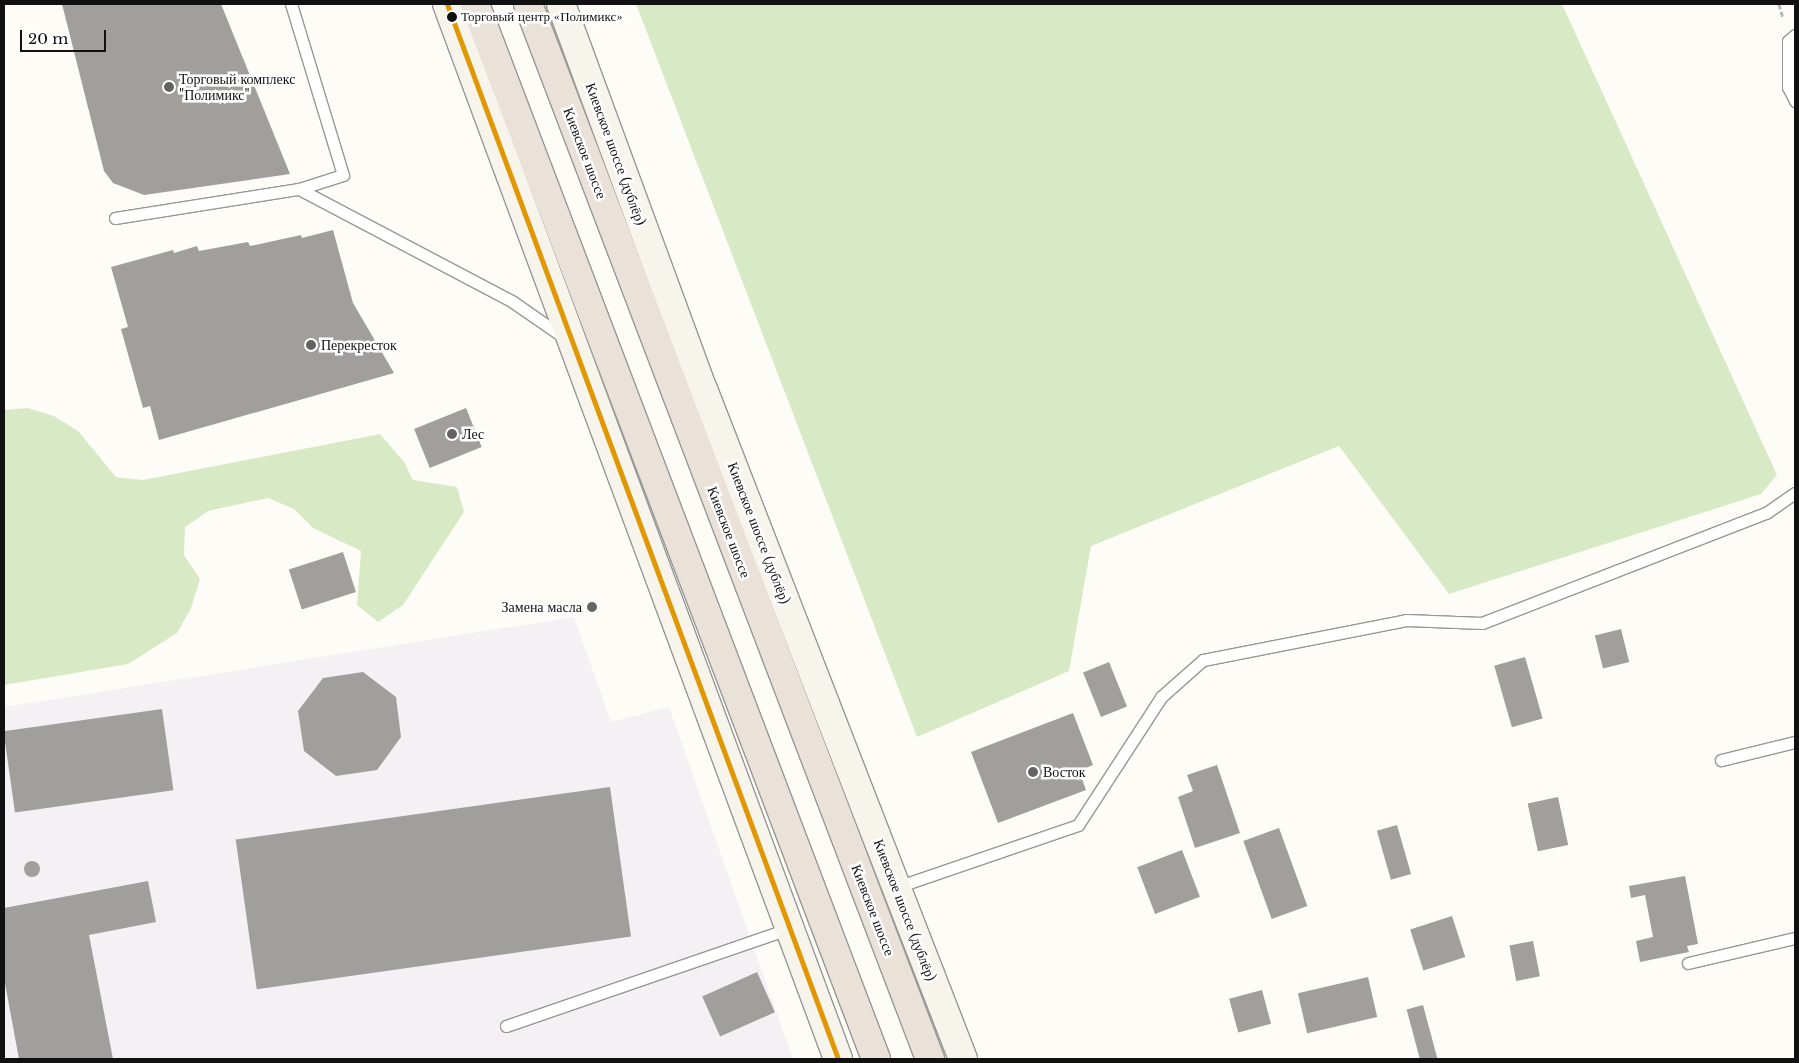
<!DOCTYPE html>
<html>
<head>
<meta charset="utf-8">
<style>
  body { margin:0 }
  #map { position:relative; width:1799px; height:1063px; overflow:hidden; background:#fdfcf7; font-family:"Libre Baskerville",serif }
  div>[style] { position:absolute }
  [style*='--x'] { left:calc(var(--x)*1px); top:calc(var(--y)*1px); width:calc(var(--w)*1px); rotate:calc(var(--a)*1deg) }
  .industrial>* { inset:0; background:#f5f0f3 }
  .forest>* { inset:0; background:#d8eac5 }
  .building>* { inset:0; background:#a19f9c; transform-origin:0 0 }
  .round { border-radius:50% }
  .path>* { height:3px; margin-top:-1.5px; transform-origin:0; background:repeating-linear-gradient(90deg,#b9b9b8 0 5px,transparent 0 7.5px) }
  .roads { filter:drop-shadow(1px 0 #979795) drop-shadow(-1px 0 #979795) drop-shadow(0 1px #979795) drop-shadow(0 -1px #979795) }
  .lane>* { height:11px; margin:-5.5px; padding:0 5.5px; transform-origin:5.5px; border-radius:5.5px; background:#fffffe }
  .secondary>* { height:28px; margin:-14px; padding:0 14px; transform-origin:14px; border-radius:14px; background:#f6f4eb }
  .highway>* { height:28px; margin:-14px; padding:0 14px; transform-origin:14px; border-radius:14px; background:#eae1d8 }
  .bus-1>* { height:5px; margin:-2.5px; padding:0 2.5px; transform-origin:2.5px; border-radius:2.5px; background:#e09702 }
  .dots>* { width:14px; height:14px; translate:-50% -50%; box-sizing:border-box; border:2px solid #fff; border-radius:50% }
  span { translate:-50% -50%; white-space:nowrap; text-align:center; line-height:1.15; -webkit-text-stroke:5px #fff; paint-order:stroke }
  .bus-label { font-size:13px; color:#111 }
  .left { translate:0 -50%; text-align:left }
  .poi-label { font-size:14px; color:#111 }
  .right { translate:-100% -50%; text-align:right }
  .street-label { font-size:14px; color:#111 }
  .frame { position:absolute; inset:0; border:5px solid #111; pointer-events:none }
  .scale { position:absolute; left:20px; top:30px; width:86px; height:22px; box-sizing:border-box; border:2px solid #111; border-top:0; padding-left:6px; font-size:15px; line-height:18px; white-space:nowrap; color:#111; -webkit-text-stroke:4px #fff; paint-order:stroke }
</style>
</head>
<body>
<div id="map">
  <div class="industrial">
    <i style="clip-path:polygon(574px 617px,611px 722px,669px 707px,793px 1059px,4px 1059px,4px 707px)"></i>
  </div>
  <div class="forest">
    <i style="clip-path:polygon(636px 4px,1562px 4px,1777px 475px,1761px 494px,1449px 594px,1339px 446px,1091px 546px,1069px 671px,917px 737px)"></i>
    <i style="clip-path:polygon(28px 408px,54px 416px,78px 431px,116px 477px,143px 480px,380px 434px,404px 462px,413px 480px,457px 487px,464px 512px,403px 605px,378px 622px,357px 605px,361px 551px,313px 528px,294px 509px,268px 498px,208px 511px,185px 527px,184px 555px,200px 579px,191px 608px,177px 633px,128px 664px,4px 685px,4px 410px)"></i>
  </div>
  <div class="building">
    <i style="clip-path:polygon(62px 4px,221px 4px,290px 174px,144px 195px,113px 183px,104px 171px)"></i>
    <i style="clip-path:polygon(333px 230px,353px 303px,394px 373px,159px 440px,150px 406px,143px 408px,121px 329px,128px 327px,111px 267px,173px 250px,174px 253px,197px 246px,199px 251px,248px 242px,250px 246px,301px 235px,302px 238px)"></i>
    <i style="left:466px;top:408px;width:42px;height:56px;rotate:68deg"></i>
    <i style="left:343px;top:552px;width:42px;height:57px;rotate:72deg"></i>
    <i style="left:1621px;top:629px;width:34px;height:27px;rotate:76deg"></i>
    <i style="left:1525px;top:657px;width:64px;height:32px;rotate:74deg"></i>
    <i style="left:1109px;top:662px;width:48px;height:28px;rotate:68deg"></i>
    <i style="clip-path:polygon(363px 672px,396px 697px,401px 737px,377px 770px,336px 776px,304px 751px,298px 711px,323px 678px)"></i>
    <i style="left:162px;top:709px;width:82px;height:160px;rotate:82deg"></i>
    <i style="clip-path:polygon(1073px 713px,1093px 765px,1079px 771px,1086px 790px,998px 823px,971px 752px)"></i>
    <i style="clip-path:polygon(1217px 765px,1240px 833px,1195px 848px,1178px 797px,1193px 791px,1187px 775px)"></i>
    <i style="left:610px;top:787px;width:151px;height:378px;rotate:82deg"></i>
    <i style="left:1558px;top:797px;width:49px;height:31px;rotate:78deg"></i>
    <i style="left:1397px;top:825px;width:51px;height:21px;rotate:74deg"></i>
    <i style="left:1279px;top:828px;width:83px;height:38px;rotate:70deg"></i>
    <i style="left:1182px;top:850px;width:50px;height:48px;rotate:69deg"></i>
    <i class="round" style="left:24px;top:861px;width:16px;height:16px"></i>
    <i style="clip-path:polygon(1685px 876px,1698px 944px,1687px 946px,1689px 952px,1640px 962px,1636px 941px,1653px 937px,1645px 895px,1631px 898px,1629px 886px)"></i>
    <i style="clip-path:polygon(148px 881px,156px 922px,89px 935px,113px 1059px,19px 1059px,4px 978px,4px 908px)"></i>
    <i style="left:1452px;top:916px;width:43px;height:44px;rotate:72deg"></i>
    <i style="left:1533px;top:941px;width:36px;height:24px;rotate:79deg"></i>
    <i style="left:757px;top:972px;width:44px;height:60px;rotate:66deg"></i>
    <i style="left:1368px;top:977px;width:41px;height:72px;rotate:77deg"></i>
    <i style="left:1262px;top:990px;width:35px;height:34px;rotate:75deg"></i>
    <i style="left:1423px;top:1005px;width:56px;height:17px;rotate:75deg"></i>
  </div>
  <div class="path">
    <i style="--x:1779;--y:4;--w:15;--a:74"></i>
  </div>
  <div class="roads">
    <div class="lane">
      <i style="--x:1795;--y:35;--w:9;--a:139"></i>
      <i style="--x:1788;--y:41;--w:46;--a:90"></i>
      <i style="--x:1788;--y:87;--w:16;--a:63"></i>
      <i style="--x:299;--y:189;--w:242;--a:27.8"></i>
      <i style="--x:513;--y:302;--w:63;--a:34.7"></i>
      <i style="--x:115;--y:218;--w:186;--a:-9"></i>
      <i style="--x:299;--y:189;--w:46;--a:-17.7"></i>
      <i style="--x:343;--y:175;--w:179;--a:-106.9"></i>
      <i style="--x:1721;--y:760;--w:76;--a:-13.7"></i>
      <i style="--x:897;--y:887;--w:191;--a:-18.9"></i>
      <i style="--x:1078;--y:825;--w:153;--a:-57"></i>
      <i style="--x:1161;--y:697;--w:56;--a:-41.4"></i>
      <i style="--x:1203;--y:660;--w:207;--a:-11.1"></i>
      <i style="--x:1406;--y:620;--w:76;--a:2.3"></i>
      <i style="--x:1482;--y:623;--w:305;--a:-21.2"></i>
      <i style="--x:1766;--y:513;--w:35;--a:-35"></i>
      <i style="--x:1688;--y:963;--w:110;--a:-13.2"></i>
      <i style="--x:506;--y:1026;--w:298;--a:-19"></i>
    </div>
    <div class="secondary">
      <i style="--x:447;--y:4;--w:1125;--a:69.66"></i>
      <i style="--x:561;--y:4;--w:410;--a:69.8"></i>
      <i style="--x:703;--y:389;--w:719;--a:68.79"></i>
    </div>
    <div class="highway">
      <i style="--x:475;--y:4;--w:1129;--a:69.19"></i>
      <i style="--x:528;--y:4;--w:1129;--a:69.14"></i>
    </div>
  </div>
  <div class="bus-1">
    <i style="--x:447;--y:4;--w:1125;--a:69.66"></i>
  </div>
  <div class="dots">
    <i style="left:452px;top:17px;background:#111"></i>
    <i style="left:169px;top:87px;background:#646362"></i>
    <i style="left:311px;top:345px;background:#646362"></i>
    <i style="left:452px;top:434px;background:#646362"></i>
    <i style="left:592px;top:607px;background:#646362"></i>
    <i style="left:1033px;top:772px;background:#646362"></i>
  </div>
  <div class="bus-label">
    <span class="left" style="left:461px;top:17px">Торговый центр «Полимикс»</span>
  </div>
  <div class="poi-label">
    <span class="left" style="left:179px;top:87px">Торговый комплекс<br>"Полимикс"</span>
    <span class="left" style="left:321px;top:345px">Перекресток</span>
    <span class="left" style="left:462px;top:434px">Лес</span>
    <span class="right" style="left:582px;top:607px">Замена масла</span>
    <span class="left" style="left:1043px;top:772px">Восток</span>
  </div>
  <div class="street-label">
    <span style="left:585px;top:153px;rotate:69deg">Киевское шоссе</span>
    <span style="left:616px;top:154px;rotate:70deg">Киевское шоссе (дублёр)</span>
    <span style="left:729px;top:532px;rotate:69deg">Киевское шоссе</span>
    <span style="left:759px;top:533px;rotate:69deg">Киевское шоссе (дублёр)</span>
    <span style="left:873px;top:910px;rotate:69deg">Киевское шоссе</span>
    <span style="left:905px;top:910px;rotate:69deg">Киевское шоссе (дублёр)</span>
  </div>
  <div class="frame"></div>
  <div class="scale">20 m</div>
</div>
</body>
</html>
